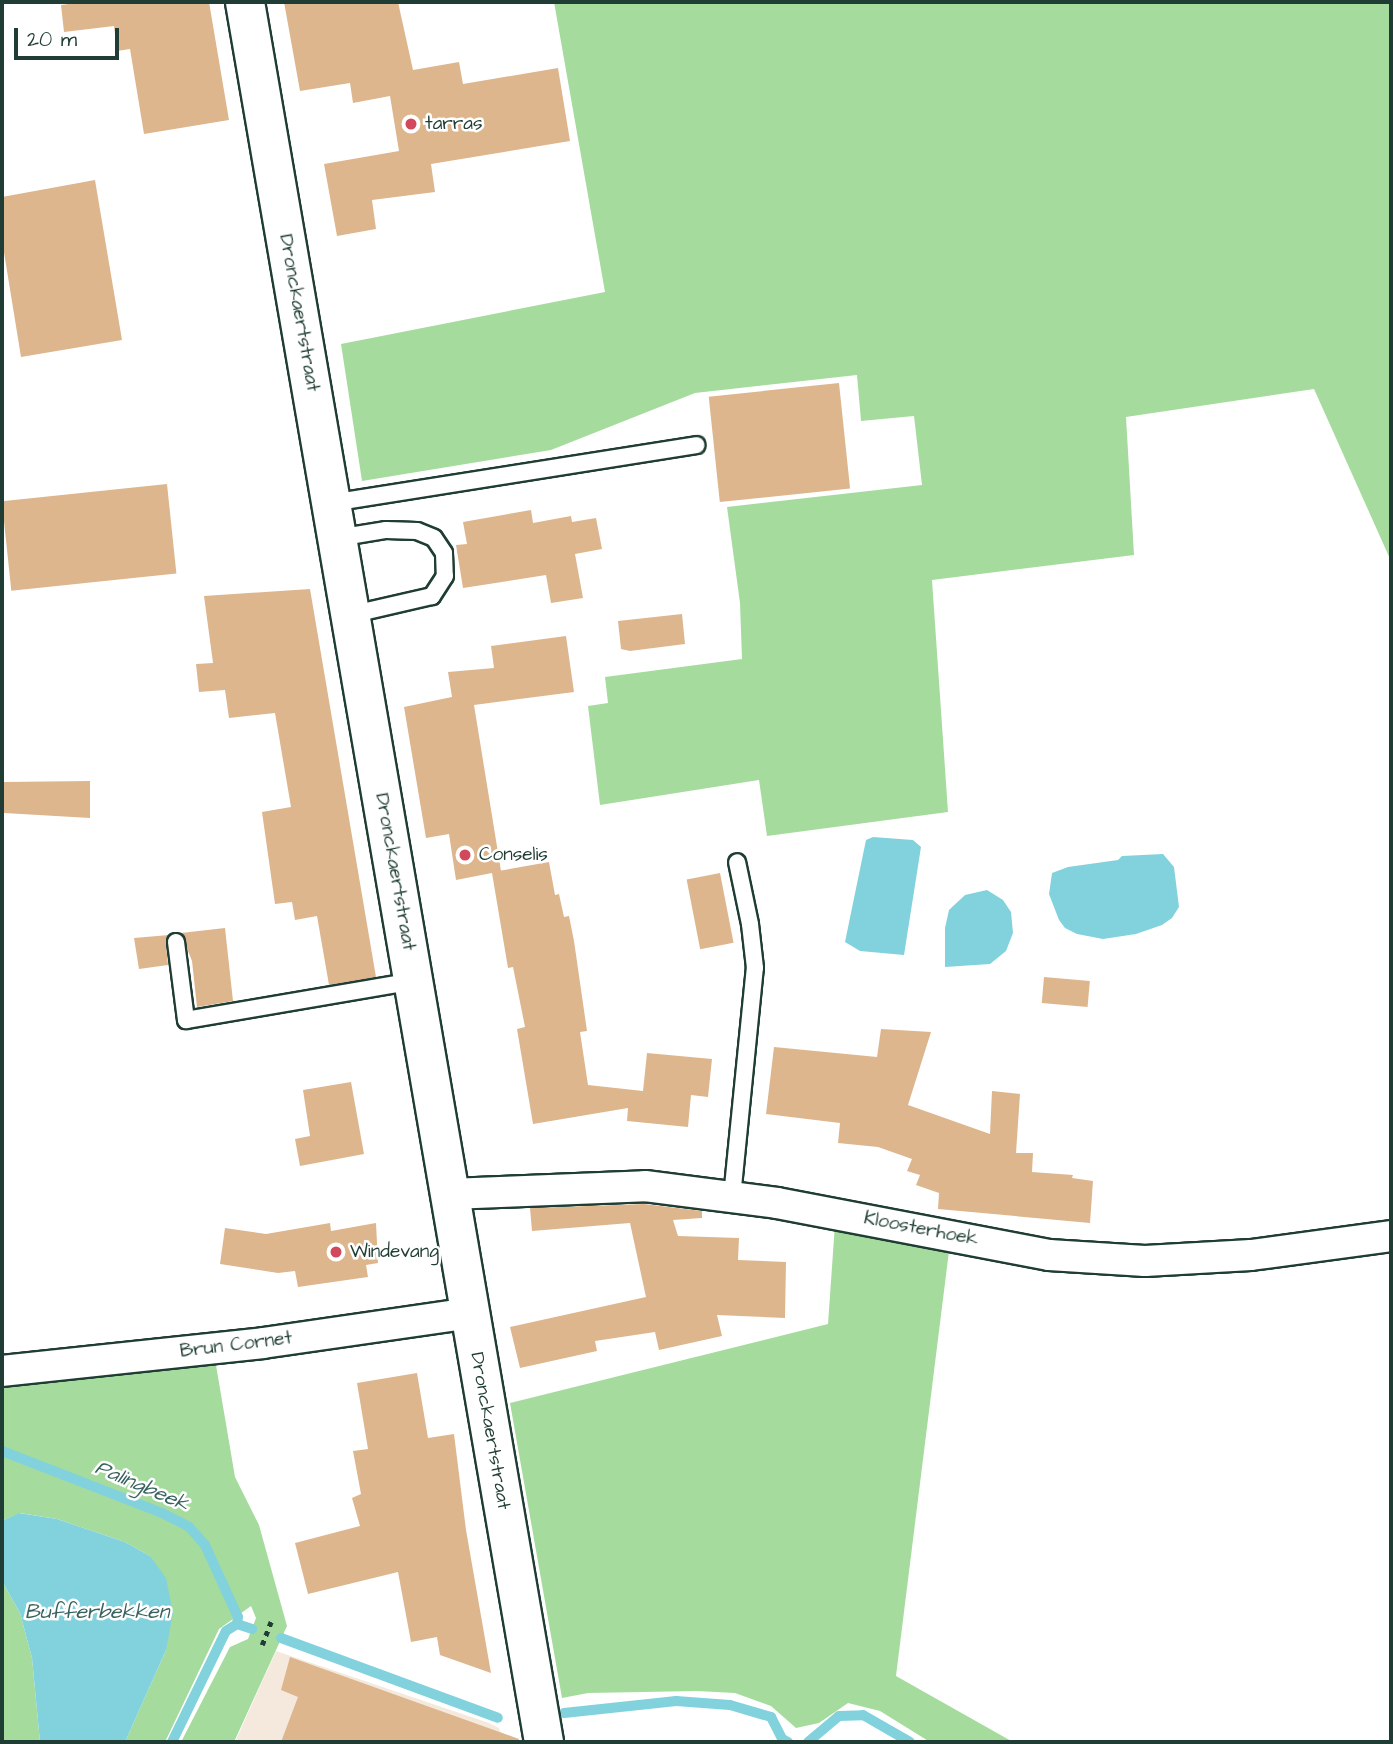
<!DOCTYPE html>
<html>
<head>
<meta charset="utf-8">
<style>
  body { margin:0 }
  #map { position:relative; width:1393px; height:1744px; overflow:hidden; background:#fff; font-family:"Architects Daughter",sans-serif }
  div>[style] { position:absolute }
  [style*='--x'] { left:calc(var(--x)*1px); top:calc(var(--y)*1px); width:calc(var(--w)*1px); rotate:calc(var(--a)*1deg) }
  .built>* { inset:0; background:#f5e9dd }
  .green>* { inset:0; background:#a6db9e }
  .water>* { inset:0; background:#82d2dd }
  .stream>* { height:10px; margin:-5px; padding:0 5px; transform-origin:5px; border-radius:5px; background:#82d2dd }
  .building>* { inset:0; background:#ddb68e; transform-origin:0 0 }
  .path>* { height:4.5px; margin-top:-2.25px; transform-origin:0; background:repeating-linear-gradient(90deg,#1f3d34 0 5px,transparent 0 10px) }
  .roads { filter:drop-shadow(2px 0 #1f3d34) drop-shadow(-2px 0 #1f3d34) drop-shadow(0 2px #1f3d34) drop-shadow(0 -2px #1f3d34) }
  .service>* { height:16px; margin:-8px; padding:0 8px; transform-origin:8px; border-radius:8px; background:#fff }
  .minor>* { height:30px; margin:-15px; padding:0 15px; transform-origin:15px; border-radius:15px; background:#fff }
  .secondary>* { height:38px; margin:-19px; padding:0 19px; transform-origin:19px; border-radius:19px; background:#fff }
  .dots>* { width:19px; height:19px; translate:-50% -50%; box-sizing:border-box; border:4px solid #fff; border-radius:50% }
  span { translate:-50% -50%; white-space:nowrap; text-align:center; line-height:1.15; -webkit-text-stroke:5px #fff; paint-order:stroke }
  .poi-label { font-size:19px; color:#1f3d34 }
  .left { translate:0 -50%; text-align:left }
  .street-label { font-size:19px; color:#1f3d34 }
  .water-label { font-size:21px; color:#38625e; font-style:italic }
  .frame { position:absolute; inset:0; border:4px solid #1f3d34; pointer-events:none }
  .scale { position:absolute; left:14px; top:28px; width:105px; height:32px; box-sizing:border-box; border:4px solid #1f3d34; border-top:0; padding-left:9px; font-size:21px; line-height:24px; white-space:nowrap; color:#1f3d34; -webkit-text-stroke:5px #fff; paint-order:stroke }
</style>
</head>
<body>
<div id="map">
  <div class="built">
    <i style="clip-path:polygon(276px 1651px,489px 1723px,499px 1728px,503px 1742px,235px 1742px)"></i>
  </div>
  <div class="green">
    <i style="clip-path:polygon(554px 2px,1391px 2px,1391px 561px,1314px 389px,1126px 417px,1134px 555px,932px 580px,948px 812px,767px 836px,759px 780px,600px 805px,588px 706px,608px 703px,605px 677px,742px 659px,740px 603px,727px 507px,922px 485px,914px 416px,861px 421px,857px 375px,695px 393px,551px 450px,362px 481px,341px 344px,605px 292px)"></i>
    <i style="clip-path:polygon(835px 1224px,949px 1251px,896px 1676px,1013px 1742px,930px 1742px,880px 1711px,848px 1703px,819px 1723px,796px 1728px,771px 1706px,735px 1693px,697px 1691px,588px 1693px,562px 1698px,510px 1403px,828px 1324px)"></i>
    <i style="clip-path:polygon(216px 1365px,235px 1477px,259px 1525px,287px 1626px,234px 1742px,181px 1742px,230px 1647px,248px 1639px,256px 1618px,251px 1606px,219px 1629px,165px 1742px,125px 1742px,166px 1650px,150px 1556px,125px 1542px,57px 1519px,20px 1513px,2px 1521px,2px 1381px)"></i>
    <i style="clip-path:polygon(2px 1581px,20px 1613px,32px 1658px,40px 1742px,4px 1742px)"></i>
  </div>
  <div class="water">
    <i style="clip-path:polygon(873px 837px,913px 840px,921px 847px,904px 955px,860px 951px,845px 942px,866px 840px)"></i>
    <i style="clip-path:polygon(1163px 854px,1174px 867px,1179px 907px,1172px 918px,1162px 925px,1136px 934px,1103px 939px,1077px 934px,1065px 928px,1059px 920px,1049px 894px,1052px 873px,1068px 867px,1118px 860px,1122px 856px)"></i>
    <i style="clip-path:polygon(987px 890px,1003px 900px,1011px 912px,1013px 933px,1006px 951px,990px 964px,945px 967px,945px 928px,949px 910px,965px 895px)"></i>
    <i style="clip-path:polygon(19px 1513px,57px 1519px,125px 1542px,150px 1556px,166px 1578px,173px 1613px,166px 1650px,125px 1742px,40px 1742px,32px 1658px,20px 1613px,2px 1581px,2px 1521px)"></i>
  </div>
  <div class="stream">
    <i style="--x:2;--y:1451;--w:172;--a:21.2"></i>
    <i style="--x:162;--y:1513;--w:30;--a:27"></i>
    <i style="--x:189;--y:1527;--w:24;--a:48"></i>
    <i style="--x:205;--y:1545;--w:79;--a:65.4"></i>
    <i style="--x:238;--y:1617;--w:7;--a:98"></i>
    <i style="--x:237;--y:1624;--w:16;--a:18"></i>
    <i style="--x:281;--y:1638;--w:231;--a:20.2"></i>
    <i style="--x:564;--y:1713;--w:113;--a:-6.1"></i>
    <i style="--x:676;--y:1701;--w:54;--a:4.2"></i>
    <i style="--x:730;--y:1705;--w:43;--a:16.3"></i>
    <i style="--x:771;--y:1717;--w:25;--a:63"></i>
    <i style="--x:782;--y:1739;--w:7;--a:27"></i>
    <i style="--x:172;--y:1742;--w:123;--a:-64.1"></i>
    <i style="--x:226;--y:1631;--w:13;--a:-32"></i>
    <i style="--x:808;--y:1742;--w:40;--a:-40"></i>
    <i style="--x:839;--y:1716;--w:24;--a:-2"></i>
    <i style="--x:863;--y:1715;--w:54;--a:29.9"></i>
  </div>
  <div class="building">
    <i style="clip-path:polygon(84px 2px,209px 2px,229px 120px,144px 134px,130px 49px,117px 51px,114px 26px,64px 32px,61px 5px)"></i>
    <i style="clip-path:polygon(284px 2px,398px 2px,413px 70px,459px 62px,463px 84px,558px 68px,570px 141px,431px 164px,435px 192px,372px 200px,376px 229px,337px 236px,324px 164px,399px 151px,390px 96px,353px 103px,350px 83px,300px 91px)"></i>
    <i style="clip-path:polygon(95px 180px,122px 340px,21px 357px,2px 240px,2px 197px)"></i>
    <i style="left:839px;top:383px;width:106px;height:131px;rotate:84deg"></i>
    <i style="left:167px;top:484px;width:90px;height:166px;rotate:84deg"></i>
    <i style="clip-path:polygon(531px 510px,533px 523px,571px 516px,572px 522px,596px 518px,602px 549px,575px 554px,583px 598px,551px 603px,546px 575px,463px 588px,456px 545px,467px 544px,463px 522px)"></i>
    <i style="clip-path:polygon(310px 589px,376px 977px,329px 985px,317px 916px,295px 920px,292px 902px,275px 904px,262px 812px,291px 807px,275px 713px,229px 718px,225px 690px,199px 692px,196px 664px,213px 663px,204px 596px)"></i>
    <i style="clip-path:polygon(682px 614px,685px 644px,630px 651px,621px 649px,618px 621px)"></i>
    <i style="clip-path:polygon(566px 636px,574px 692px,474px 705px,501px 871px,493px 872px,549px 862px,555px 895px,559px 894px,564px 917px,569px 916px,574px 941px,587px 1031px,580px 1032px,588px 1085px,643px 1091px,647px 1053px,712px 1059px,708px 1097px,691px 1095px,688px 1127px,627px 1121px,628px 1108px,533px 1124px,517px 1029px,525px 1027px,513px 967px,508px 968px,492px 873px,456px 880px,449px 834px,426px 838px,404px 707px,452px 697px,448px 672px,494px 668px,491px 646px)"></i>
    <i style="clip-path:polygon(90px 781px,90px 818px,4px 813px,4px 782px)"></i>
    <i style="left:720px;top:873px;width:71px;height:34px;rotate:79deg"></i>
    <i style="clip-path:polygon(225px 928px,233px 1001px,197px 1007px,192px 961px,181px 933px)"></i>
    <i style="clip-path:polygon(169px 935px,166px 943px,168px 965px,139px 969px,134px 938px)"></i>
    <i style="left:1044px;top:977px;width:46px;height:26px;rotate:5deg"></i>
    <i style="clip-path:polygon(881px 1029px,931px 1032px,908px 1105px,990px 1134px,992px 1091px,1020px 1094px,1016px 1153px,1033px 1153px,1032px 1172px,1073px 1175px,1072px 1178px,1093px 1181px,1090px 1223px,938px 1209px,939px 1193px,916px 1185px,920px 1175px,907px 1171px,912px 1159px,878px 1147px,838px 1143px,840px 1123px,766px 1114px,774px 1047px,877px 1057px)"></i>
    <i style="clip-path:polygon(351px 1082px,364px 1154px,300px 1166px,295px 1139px,310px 1136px,303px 1090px)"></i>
    <i style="clip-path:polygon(644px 1204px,702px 1211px,702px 1218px,673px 1220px,678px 1236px,739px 1238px,738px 1260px,786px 1262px,785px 1318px,717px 1315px,722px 1336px,659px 1350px,655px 1332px,595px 1341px,597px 1351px,520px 1368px,510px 1327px,646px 1297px,630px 1223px,532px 1231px,530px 1208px)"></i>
    <i style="clip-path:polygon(330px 1223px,331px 1231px,376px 1223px,378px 1263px,366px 1265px,368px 1277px,298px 1287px,295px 1271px,278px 1273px,220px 1264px,225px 1228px,266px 1234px)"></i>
    <i style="clip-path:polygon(417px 1373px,428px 1438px,454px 1434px,466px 1530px,491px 1673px,440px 1655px,437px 1637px,411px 1642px,398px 1572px,308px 1594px,295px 1543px,360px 1526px,352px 1498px,361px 1494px,353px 1451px,368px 1449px,357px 1383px)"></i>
    <i style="clip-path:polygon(290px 1657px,519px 1739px,518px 1742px,281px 1742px,298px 1697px,281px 1690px)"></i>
  </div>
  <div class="path">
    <i style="--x:262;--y:1645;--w:25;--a:-69"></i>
  </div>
  <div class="roads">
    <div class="service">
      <i style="--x:331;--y:503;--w:370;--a:-9"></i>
      <i style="--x:337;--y:538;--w:50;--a:-9.3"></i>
      <i style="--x:386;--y:530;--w:31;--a:2"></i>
      <i style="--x:417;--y:531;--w:18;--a:22"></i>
      <i style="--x:434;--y:538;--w:18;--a:56"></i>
      <i style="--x:444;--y:553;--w:23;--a:88"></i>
      <i style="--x:445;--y:576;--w:24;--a:123"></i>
      <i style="--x:432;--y:596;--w:84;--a:167"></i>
      <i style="--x:176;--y:942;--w:79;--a:82.7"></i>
      <i style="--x:186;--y:1020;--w:230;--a:-9.7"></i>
      <i style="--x:732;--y:1197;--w:230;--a:-84.3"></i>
      <i style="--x:755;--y:968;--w:44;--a:-96.5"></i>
      <i style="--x:750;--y:924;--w:63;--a:-101.8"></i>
    </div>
    <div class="minor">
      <i style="--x:450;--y:1194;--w:195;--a:-2.3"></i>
      <i style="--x:645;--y:1186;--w:133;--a:7.3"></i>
      <i style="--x:777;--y:1203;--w:277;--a:10.8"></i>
      <i style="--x:1049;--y:1255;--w:96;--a:3.6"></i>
      <i style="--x:1145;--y:1261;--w:106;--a:-3.2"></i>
      <i style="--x:1251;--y:1255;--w:141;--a:-7.7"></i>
      <i style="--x:2;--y:1371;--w:262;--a:-6.1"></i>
      <i style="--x:263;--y:1343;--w:209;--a:-8.2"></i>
    </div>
    <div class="secondary">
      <i style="--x:245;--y:2;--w:1766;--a:80.25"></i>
    </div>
  </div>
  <div class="dots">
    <i style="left:411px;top:124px;background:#d1495b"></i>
    <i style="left:465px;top:855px;background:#d1495b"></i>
    <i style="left:336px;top:1252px;background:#d1495b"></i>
  </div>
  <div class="poi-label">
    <span class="left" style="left:425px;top:124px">tarras</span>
    <span class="left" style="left:479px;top:855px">Conselis</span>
    <span class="left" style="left:350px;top:1252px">Windevang</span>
  </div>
  <div class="street-label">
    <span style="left:299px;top:313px;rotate:80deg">Dronckaertstraat</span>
    <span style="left:395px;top:872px;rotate:80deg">Dronckaertstraat</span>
    <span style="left:921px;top:1229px;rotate:11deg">Kloosterhoek</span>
    <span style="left:236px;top:1345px;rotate:-7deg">Brun Cornet</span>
    <span style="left:490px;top:1431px;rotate:80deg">Dronckaertstraat</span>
  </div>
  <div class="water-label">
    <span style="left:142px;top:1486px;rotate:23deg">Palingbeek</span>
    <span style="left:97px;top:1612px">Bufferbekken</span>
  </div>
  <div class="frame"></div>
  <div class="scale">20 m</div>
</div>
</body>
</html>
